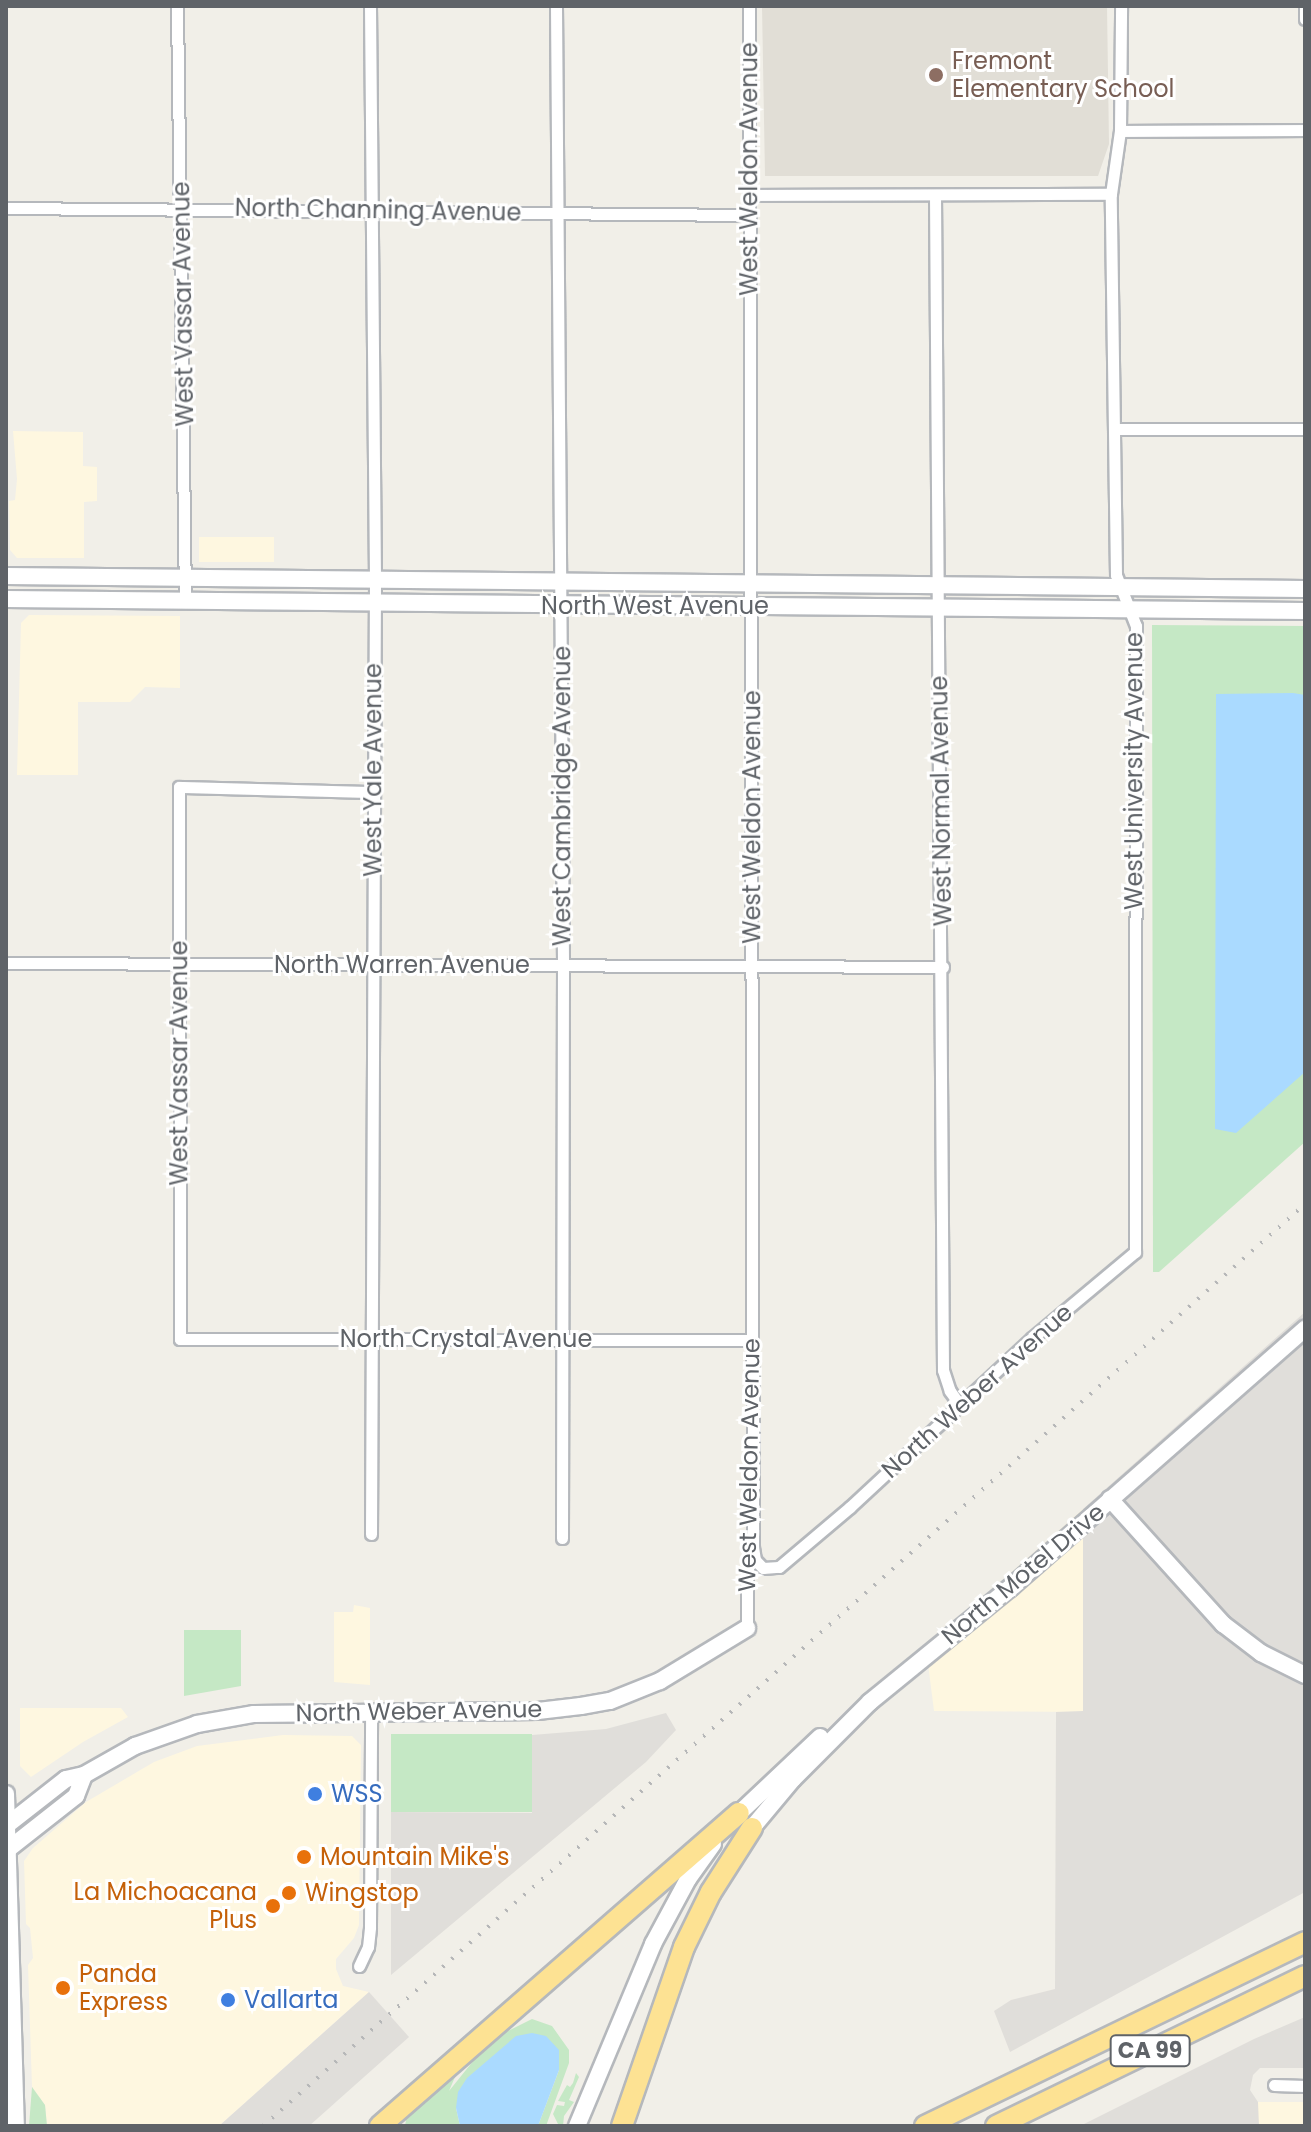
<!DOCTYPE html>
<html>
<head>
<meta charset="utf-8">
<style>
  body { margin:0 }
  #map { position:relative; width:1311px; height:2132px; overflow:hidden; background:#f1efe8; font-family:Poppins,sans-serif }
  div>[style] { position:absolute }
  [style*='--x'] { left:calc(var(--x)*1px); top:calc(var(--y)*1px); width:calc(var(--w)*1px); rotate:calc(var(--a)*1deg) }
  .commercial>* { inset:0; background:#fef7e0; transform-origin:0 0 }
  .industrial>* { inset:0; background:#e0deda }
  .education>* { inset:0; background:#e1ded6 }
  .green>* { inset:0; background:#c5e8c5; transform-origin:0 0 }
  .water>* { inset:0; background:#aadaff }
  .roads { filter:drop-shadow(2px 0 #b5b8bc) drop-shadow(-2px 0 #b5b8bc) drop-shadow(0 2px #b5b8bc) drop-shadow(0 -2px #b5b8bc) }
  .street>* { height:11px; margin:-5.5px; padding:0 5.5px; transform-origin:5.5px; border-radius:5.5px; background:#fff }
  .secondary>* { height:16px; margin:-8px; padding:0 8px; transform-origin:8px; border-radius:8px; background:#fff }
  .highway>* { height:20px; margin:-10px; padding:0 10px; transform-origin:10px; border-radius:10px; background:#fde293 }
  .rail>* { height:4px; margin-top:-2px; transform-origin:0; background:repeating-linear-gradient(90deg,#b6b7b8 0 2px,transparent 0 12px) }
  .dots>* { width:22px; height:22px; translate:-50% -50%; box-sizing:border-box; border:4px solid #fff; border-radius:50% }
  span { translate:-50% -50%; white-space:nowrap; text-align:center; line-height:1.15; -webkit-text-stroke:6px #fff; paint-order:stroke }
  .shield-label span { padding:2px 6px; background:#fff; border:2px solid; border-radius:6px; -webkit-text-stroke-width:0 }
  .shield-label { font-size:22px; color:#5f6368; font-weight:700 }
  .education-label { font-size:24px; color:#785e54 }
  .left { translate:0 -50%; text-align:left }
  .street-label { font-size:24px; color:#5f6368 }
  .shop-label { font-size:24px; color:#366cbe }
  .food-label { font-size:24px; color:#c56008 }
  .right { translate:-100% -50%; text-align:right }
  .frame { position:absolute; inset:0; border:8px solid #5f6368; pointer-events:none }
</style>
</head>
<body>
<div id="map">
  <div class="commercial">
    <i style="clip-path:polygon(13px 431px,83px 432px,83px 466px,97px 467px,97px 501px,84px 502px,84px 558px,17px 558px,10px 550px,9px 501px,15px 500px,17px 479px)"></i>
    <i style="left:199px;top:537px;width:75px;height:25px"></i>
    <i style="clip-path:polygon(29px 615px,180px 616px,180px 688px,145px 687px,130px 702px,78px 702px,78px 775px,17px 775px,21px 623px)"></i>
    <i style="clip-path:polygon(1083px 1509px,1083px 1712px,934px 1711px,926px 1648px)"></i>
    <i style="clip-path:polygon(354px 1605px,370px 1608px,370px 1685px,334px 1682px,334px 1612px,353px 1612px)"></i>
    <i style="clip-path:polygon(20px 1708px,121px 1708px,128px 1717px,83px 1742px,31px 1777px,20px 1766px)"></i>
    <i style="clip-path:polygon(283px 1735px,352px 1736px,361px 1745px,359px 1925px,354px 1938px,336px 1959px,336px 1969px,343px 1986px,369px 1992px,219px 2126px,47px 2126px,45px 2105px,32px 2087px,28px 1965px,33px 1958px,30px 1928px,26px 1924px,24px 1861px,33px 1848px,86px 1802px,154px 1762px,197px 1746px)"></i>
    <i style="left:1258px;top:2102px;width:47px;height:24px"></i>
  </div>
  <div class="industrial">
    <i style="clip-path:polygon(1305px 1312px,1305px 1892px,1010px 2052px,994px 2011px,1011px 2000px,1055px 1989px,1056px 1712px,1083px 1711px,1083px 1509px)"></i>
    <i style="clip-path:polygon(666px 1713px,676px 1730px,646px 1762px,391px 1975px,391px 1812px,532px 1813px,532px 1735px,606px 1729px)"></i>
    <i style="clip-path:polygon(369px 1992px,409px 2037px,309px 2126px,219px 2126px)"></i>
    <i style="clip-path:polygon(1305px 2017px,1305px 2068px,1260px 2068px,1253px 2075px,1250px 2090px,1258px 2102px,1259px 2126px,1080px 2126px,1254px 2039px)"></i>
  </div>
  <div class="education">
    <i style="clip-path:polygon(762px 6px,1107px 6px,1109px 144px,1098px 176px,765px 176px)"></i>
  </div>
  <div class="green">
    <i style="clip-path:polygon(1152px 625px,1305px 626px,1305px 1142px,1159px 1272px,1153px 1272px)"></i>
    <i style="clip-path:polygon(184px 1630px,241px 1630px,241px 1686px,184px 1696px)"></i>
    <i style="left:391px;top:1734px;width:141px;height:78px"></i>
    <i style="clip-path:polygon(532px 2019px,552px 2026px,569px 2050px,569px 2063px,546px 2126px,538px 2126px,559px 2070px,456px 2108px,460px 2126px,405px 2126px,407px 2114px,458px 2070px,449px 2091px,478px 2055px,502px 2034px)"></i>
    <i style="clip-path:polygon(576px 2073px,579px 2077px,569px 2100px,574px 2102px,564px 2116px,563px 2126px,559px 2126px,553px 2114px,557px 2105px,564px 2106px,565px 2102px,558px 2101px,567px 2085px,570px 2087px,573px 2083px)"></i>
    <i style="clip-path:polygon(32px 2087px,45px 2105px,47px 2126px,29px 2126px)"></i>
  </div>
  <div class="water">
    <i style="clip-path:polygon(1293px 693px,1305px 695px,1305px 1072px,1236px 1133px,1215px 1129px,1216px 694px)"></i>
    <i style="clip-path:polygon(532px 2033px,546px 2036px,559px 2050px,559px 2070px,538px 2126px,460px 2126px,456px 2108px,458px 2092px,467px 2078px,516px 2036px)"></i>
  </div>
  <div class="roads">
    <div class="street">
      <i style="--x:177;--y:6;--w:596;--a:89.23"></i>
      <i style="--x:370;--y:6;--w:575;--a:89.5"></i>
      <i style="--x:375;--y:581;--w:953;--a:90.24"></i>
      <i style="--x:556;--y:6;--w:960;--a:89.58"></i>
      <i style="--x:563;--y:966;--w:572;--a:90.1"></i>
      <i style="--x:1305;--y:6;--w:13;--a:90"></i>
      <i style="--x:1120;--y:131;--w:185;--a:-0.3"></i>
      <i style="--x:749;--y:195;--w:362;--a:-0.2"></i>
      <i style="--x:935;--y:195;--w:1175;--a:89.61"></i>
      <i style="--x:943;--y:1370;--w:22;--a:72"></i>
      <i style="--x:950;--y:1391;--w:16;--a:55"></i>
      <i style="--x:6;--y:208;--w:743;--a:0.54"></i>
      <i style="--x:1115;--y:429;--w:190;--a:0"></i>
      <i style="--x:372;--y:792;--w:193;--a:-178.5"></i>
      <i style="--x:179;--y:787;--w:552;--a:89.9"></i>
      <i style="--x:180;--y:1339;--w:572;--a:0.1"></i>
      <i style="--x:6;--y:963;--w:937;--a:0.24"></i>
      <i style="--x:753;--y:1547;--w:13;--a:81"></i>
      <i style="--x:755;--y:1560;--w:11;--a:45"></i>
      <i style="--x:763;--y:1568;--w:16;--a:-4"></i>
      <i style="--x:779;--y:1567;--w:93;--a:-40.2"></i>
      <i style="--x:850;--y:1507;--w:248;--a:-42.9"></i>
      <i style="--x:1032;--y:1338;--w:134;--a:-39.9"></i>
      <i style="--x:1135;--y:1252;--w:626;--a:-89.91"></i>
      <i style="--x:1136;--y:626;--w:55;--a:-111.4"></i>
      <i style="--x:1116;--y:575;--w:381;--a:-90.8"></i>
      <i style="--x:1111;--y:194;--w:64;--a:-81.9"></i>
      <i style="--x:1120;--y:131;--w:125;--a:-89.5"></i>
      <i style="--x:747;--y:1628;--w:55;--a:-90"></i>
      <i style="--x:747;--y:1573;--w:27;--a:-77"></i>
      <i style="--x:753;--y:1547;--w:1541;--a:-90.15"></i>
      <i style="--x:359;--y:1966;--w:21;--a:-65"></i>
      <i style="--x:368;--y:1947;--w:20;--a:-84"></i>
      <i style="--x:370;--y:1927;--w:215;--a:-89.7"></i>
      <i style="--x:1274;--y:2085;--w:31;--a:2"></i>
    </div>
    <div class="secondary">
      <i style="--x:6;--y:576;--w:1299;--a:0.57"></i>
      <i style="--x:6;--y:599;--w:1299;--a:0.53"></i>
      <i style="--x:1110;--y:1499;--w:169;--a:47.9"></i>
      <i style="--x:1223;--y:1624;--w:48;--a:37.3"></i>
      <i style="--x:1261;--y:1653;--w:49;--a:26.6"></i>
      <i style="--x:6;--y:1794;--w:332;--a:88.3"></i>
      <i style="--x:732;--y:1820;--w:121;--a:-43.3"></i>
      <i style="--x:6;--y:1826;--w:76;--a:-38.1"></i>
      <i style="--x:66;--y:1779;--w:18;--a:-13"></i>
      <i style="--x:84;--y:1775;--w:59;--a:-29.6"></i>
      <i style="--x:135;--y:1746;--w:66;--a:-19.5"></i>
      <i style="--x:197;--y:1724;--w:58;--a:-10"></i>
      <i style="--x:254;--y:1714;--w:284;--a:-0.6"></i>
      <i style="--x:538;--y:1711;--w:43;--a:-6.6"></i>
      <i style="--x:581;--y:1706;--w:29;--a:-10"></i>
      <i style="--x:610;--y:1701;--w:54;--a:-21.8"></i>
      <i style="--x:660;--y:1681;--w:102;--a:-31.3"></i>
      <i style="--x:752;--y:1828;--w:64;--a:-50.1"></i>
      <i style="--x:793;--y:1779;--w:109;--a:-45"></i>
      <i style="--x:870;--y:1702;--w:181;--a:-39.2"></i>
      <i style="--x:1010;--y:1588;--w:393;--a:-41.3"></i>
      <i style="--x:6;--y:1851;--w:89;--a:-38.2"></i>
      <i style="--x:76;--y:1796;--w:22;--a:-69"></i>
      <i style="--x:577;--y:2126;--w:197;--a:-67.3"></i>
      <i style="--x:653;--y:1944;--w:74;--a:-61.7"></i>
      <i style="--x:688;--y:1879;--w:43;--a:-54.5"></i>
    </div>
    <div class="highway">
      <i style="--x:380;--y:2126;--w:476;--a:-41.1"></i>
      <i style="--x:622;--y:2126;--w:189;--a:-70.9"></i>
      <i style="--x:684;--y:1947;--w:61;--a:-63.9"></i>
      <i style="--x:711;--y:1892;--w:76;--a:-57.4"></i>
      <i style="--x:925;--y:2126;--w:422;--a:-25.8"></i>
      <i style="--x:996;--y:2126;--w:343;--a:-25.9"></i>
    </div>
  </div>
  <div class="rail">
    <i style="--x:263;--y:2126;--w:1391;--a:-41.5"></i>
  </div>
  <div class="dots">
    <i style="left:936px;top:75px;background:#8d6e63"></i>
    <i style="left:315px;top:1794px;background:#3f7fe0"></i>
    <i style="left:304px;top:1857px;background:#e8710a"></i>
    <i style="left:289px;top:1893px;background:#e8710a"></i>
    <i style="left:273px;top:1906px;background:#e8710a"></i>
    <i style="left:63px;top:1988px;background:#e8710a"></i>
    <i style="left:228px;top:2000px;background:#3f7fe0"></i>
  </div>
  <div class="shield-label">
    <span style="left:1150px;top:2051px">CA 99</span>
  </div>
  <div class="education-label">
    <span class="left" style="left:952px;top:75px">Fremont<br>Elementary School</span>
  </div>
  <div class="street-label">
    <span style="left:749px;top:169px;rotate:-90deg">West Weldon Avenue</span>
    <span style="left:378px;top:210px;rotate:1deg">North Channing Avenue</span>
    <span style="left:183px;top:304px;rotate:-91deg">West Vassar Avenue</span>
    <span style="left:655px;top:606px">North West Avenue</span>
    <span style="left:373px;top:770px;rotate:-90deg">West Yale Avenue</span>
    <span style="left:1134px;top:771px;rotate:-90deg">West University Avenue</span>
    <span style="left:562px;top:796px;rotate:-90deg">West Cambridge Avenue</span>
    <span style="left:941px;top:801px;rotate:-91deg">West Normal Avenue</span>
    <span style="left:752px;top:817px;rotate:-90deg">West Weldon Avenue</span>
    <span style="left:402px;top:965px">North Warren Avenue</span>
    <span style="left:179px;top:1063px;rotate:-90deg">West Vassar Avenue</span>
    <span style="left:466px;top:1339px">North Crystal Avenue</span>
    <span style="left:977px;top:1391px;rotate:-42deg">North Weber Avenue</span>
    <span style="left:749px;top:1465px;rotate:-89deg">West Weldon Avenue</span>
    <span style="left:1023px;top:1574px;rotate:-40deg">North Motel Drive</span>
    <span style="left:419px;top:1711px;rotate:-1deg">North Weber Avenue</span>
  </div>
  <div class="shop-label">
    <span class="left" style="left:331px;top:1794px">WSS</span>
    <span class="left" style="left:244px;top:2000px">Vallarta</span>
  </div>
  <div class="food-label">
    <span class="left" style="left:320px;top:1857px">Mountain Mike's</span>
    <span class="right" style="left:257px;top:1906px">La Michoacana<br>Plus</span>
    <span class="left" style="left:305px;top:1893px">Wingstop</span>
    <span class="left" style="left:79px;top:1988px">Panda<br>Express</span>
  </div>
  <div class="frame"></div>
</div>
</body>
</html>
